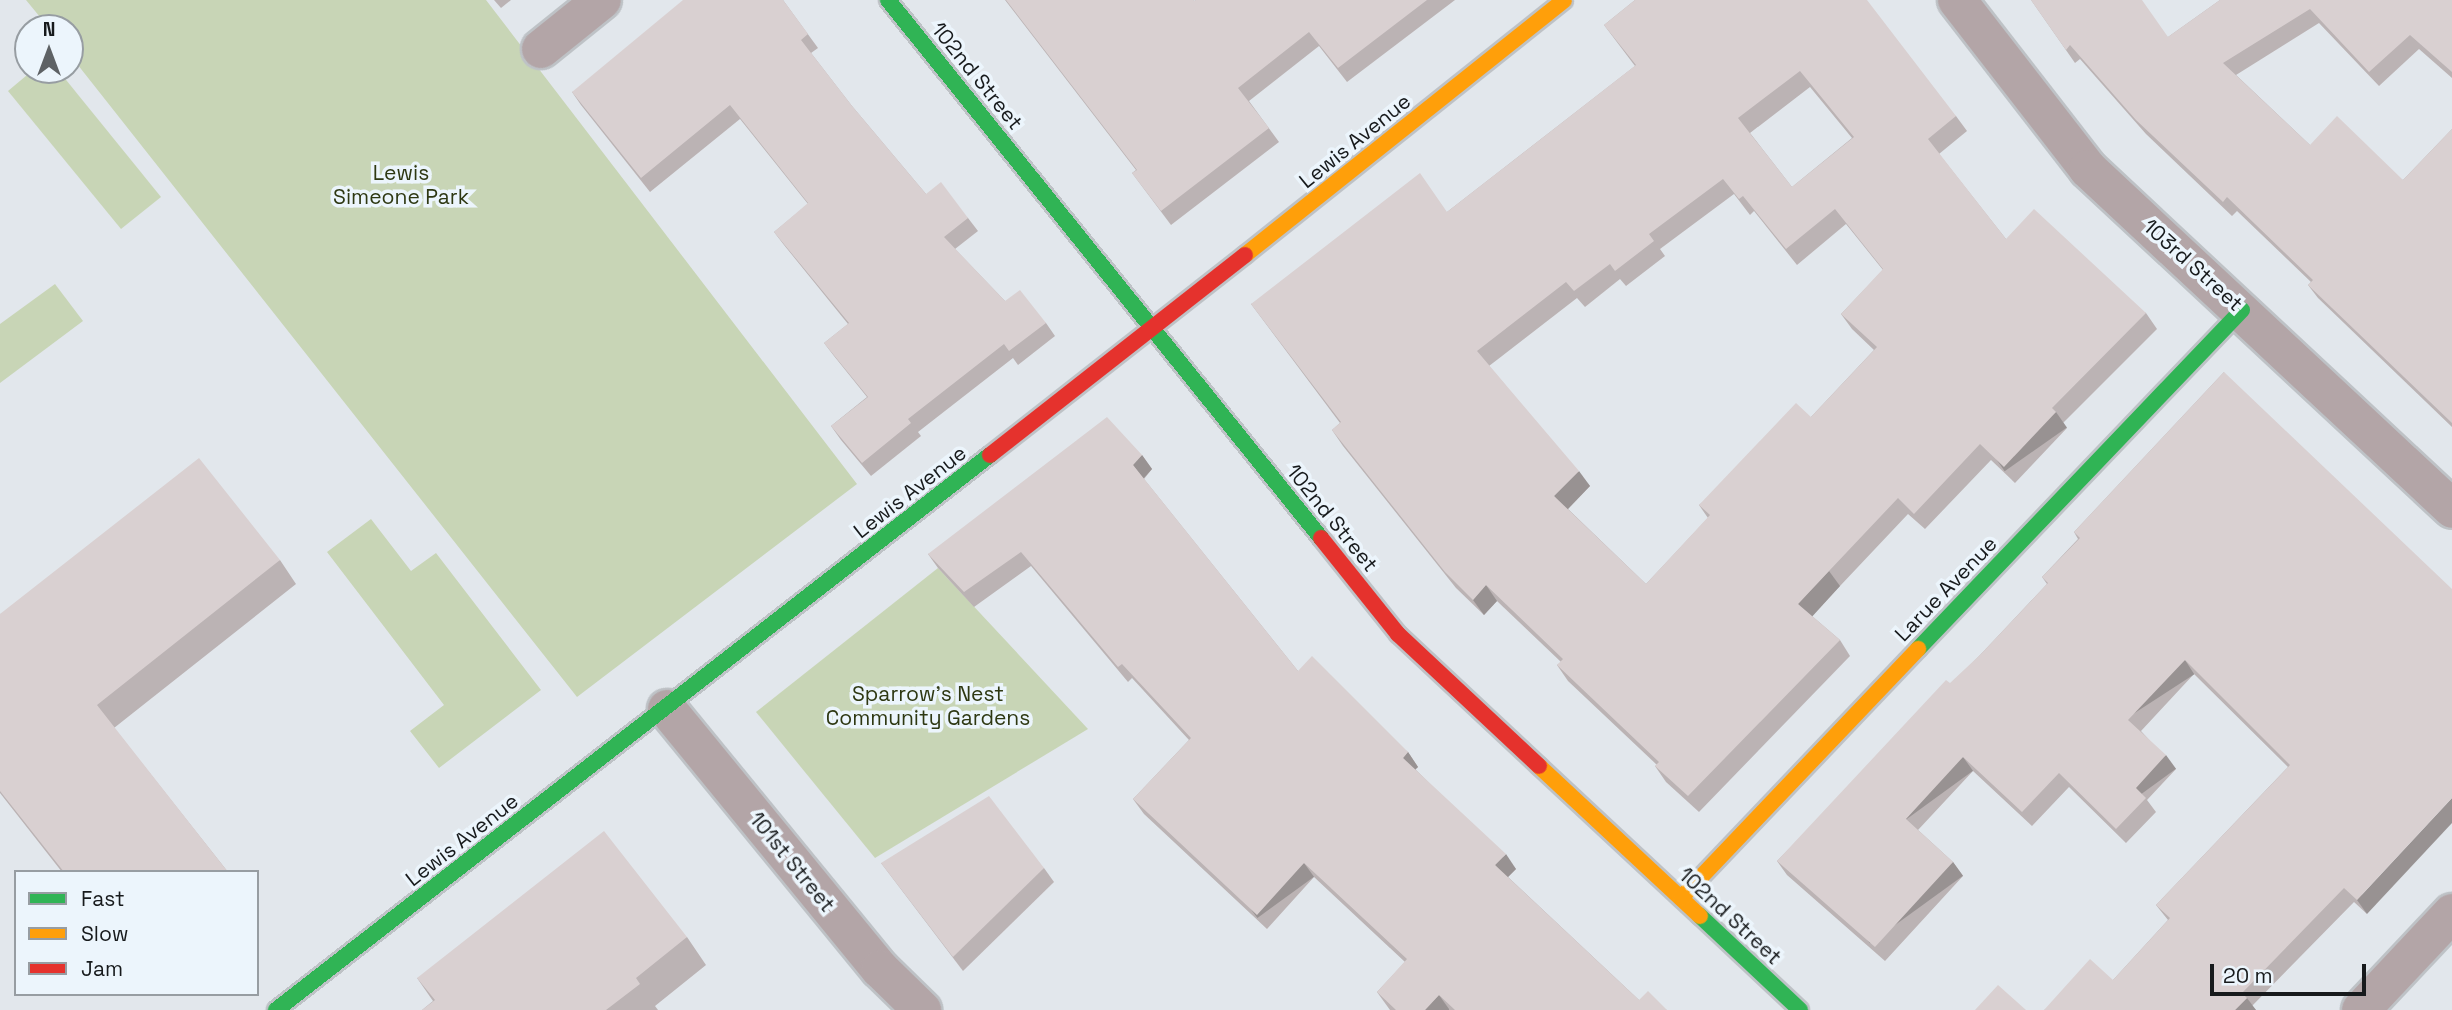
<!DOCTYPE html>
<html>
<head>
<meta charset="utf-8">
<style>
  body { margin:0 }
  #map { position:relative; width:2452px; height:1010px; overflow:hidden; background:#e2e7ec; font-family:"Space Grotesk",sans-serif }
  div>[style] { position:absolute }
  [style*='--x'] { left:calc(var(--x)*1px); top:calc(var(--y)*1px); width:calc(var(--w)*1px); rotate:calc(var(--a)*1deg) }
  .green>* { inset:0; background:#c8d5b6 }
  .roads { filter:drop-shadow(2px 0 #bec2c6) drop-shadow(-2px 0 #bec2c6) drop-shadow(0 2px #bec2c6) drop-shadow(0 -2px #bec2c6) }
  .street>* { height:38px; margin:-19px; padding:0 19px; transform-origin:19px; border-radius:19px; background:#b3a5a7 }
  .fast>* { height:16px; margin:-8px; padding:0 8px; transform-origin:8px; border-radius:8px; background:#30b455 }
  .slow>* { height:16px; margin:-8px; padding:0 8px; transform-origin:8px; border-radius:8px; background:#ff9f0a }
  .jam>* { height:16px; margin:-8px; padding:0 8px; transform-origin:8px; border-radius:8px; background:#e5322d }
  .wall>* { inset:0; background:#bbb3b4 }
  .shaded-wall>* { inset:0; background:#989292; transform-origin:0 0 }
  .building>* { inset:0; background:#d9d0d1 }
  span { translate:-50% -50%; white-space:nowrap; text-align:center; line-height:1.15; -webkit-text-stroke:7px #ecf5fc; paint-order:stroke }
  .street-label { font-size:21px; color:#171a1c }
  .park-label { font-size:21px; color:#2e3812 }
  .legend { position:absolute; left:14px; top:870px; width:245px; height:126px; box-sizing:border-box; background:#ecf5fc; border:2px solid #979da2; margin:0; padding:9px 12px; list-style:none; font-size:21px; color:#171a1c }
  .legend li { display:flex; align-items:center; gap:14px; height:35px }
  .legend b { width:35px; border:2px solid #979da2 }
  .north { position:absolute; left:14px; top:14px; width:70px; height:70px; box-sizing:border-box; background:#ecf5fc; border:2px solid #979da2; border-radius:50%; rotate:0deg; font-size:19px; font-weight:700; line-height:28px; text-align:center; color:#171a1c }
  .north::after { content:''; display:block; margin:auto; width:24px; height:32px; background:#5e6265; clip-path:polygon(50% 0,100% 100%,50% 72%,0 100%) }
  .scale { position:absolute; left:2210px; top:964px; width:156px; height:32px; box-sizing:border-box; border:4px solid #171a1c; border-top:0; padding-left:9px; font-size:21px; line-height:24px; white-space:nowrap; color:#171a1c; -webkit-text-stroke:5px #ecf5fc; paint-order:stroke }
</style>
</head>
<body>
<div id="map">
  <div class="green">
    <i style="clip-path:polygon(26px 0,486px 0,857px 484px,577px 697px,70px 55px,70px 28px,49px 28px)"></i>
    <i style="clip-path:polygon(33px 70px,58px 70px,161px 197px,121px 229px,8px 91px)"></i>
    <i style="clip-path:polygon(55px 284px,83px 321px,0 383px,0 324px)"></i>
    <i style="clip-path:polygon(371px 519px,411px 571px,436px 553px,541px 690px,439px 768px,410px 731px,444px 705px,327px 552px)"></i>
    <i style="clip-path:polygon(938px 568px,1088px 729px,875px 858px,756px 712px)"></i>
  </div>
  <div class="roads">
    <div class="street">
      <i style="--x:1957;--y:0;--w:214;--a:52.2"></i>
      <i style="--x:2088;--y:169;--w:498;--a:43"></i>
      <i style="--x:541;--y:49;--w:78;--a:-38.8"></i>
      <i style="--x:667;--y:709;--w:336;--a:50.7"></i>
      <i style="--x:880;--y:969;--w:59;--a:44.3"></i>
      <i style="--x:2361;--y:1010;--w:133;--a:-46.8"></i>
    </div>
    <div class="fast">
      <i style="--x:888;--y:0;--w:691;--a:51.17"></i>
      <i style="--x:1918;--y:649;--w:469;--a:-46.3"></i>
      <i style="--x:1700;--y:916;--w:137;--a:43.2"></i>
      <i style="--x:276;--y:1010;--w:904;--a:-37.86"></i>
    </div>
    <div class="slow">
      <i style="--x:1245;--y:255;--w:408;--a:-38.6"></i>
      <i style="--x:1539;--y:766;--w:220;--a:43"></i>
      <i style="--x:1681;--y:898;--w:344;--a:-46.4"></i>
    </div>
    <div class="jam">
      <i style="--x:990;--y:455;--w:324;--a:-38.1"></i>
      <i style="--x:1321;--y:538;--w:123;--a:51.3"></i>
      <i style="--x:1398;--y:634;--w:193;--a:43.1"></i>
    </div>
  </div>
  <div class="wall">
    <i style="clip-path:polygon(494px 0,511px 0,501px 8px)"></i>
    <i style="clip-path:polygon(783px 0,818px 48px,811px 53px,852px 106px,926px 194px,968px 218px,978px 231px,955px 249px,1005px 301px,1046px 323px,1055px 336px,1018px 365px,1013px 358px,918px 432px,921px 436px,871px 476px,841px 440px,831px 426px,867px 397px,834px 356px,824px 343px,848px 324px,784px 245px,774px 232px,808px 204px,740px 119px,650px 192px,581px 105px,572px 92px)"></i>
    <i style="clip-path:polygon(1005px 0,1193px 0,1194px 1px,1196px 0,1455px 0,1347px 82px,1319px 46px,1249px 101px,1279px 142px,1171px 225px,1132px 173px,1136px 170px)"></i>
    <i style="clip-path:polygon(evenodd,1635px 0,1956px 116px,1967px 131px,1939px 154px,2006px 239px,2146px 313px,2157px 329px,2063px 423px,2067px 428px,2015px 483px,1991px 460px,1925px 529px,1908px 514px,1840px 586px,1812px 616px,1840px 640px,1850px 656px,1699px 812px,1666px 782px,1655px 766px,1657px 765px,1568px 681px,1557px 665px,1561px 662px,1497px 601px,1484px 615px,1456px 588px,1343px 446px,1332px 430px,1340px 423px,1251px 304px,1447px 212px,1635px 66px,1604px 25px,1635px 0,1810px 87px,1852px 138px,1792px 187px,1750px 133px,1810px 87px,1635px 0,1734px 194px,1750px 215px,1754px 211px,1797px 265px,1846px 224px,1883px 270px,1841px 314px,1852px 329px,1874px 350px,1811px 417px,1699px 505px,1708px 518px,1646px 584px,1568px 509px,1590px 486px,1489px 366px,1577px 298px,1585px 307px,1620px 279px,1626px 286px,1665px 256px,1660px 249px,1734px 194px)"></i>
    <i style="clip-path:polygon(2031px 0,2168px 37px,2220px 0,2452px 0,2452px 78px,2419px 49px,2379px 86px,2319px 23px,2236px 75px,2310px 145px,2403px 180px,2452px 129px,2452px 427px,2318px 298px,2308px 285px,2311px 282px,2237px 211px,2232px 216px,2146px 134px,2080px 59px,2075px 63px)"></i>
    <i style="clip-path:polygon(2224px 372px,2367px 914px,2354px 902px,2252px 1006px,2256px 1010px,2044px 1010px,2113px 980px,2168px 920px,2156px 905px,2288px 767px,2194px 674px,2141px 731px,2176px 769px,2147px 800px,2156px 812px,2126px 843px,2069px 787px,2032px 826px,1973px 771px,1918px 830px,1953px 862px,1963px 876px,1885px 961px,1787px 875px,1777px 861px,1981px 654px,2047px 584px,2042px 577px,2078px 539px,2074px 532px)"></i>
    <i style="clip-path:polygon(1142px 455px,1152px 469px,1144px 479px,1298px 671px,1408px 752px,1418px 767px,1415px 769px,1516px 869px,1508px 877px,1639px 1000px,1667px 1010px,1390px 1010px,1377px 992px,1405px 962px,1314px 877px,1267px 929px,1144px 814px,1133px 799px,1189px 740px,1132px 678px,1128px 682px,1031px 566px,974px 607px,938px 568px,928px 554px)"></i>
    <i style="clip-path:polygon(280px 560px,296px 584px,114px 728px,228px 872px,62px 872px,0 793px,0 614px)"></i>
    <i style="clip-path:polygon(881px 863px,1044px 868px,1054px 882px,963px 971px)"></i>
    <i style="clip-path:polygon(687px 937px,706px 965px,655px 1006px,658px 1010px,422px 1010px,433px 1001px,417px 978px)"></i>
  </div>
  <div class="shaded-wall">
    <i style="left:2056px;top:412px;width:19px;height:76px;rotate:55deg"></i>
    <i style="clip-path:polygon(1142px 455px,1152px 469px,1143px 479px,1133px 465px)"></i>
    <i style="clip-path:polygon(1579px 471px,1590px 486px,1565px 512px,1554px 496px)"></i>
    <i style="clip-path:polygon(1829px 571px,1840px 586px,1809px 620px,1798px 604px)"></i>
    <i style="clip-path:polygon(1486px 585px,1497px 601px,1484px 615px,1473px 600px)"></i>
    <i style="left:2185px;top:660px;width:17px;height:83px;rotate:57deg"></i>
    <i style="clip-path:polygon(1408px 752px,1418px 767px,1413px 772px,1403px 758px)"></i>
    <i style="left:2166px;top:755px;width:17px;height:45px;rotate:54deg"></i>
    <i style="left:1963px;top:757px;width:17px;height:84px;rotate:54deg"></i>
    <i style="clip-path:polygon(2452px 798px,2452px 823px,2367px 914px,2357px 900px)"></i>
    <i style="clip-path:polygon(1506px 854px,1516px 869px,1505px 880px,1495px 865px)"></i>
    <i style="left:1953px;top:862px;width:17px;height:115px;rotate:54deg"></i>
    <i style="left:1304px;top:863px;width:17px;height:70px;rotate:54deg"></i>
    <i style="clip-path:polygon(1439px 995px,1449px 1009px,1449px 1010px,1425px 1010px)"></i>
    <i style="clip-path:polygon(2247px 998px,2256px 1010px,2235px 1010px)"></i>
  </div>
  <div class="building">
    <i style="clip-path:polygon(683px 0,783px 0,808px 34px,801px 40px,852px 106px,926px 194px,941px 182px,968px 218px,944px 237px,1005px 301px,1020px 290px,1046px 323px,1009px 351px,1004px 344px,908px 419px,911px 423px,862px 463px,831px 426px,868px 397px,824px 343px,849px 323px,774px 232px,808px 203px,730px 105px,641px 178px,572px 92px)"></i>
    <i style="clip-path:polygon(1006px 0,1193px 0,1194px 1px,1196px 0,1427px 0,1338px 68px,1309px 32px,1238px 88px,1269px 128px,1161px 211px,1132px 173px,1137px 170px)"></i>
    <i style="clip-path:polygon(evenodd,1635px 0,1867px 0,1956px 116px,1928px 139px,2006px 239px,2034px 209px,2146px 313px,2052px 408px,2056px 412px,2004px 467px,1980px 444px,1914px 514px,1898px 498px,1829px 571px,1798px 604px,1840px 640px,1688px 796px,1655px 766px,1659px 762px,1557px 665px,1563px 659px,1486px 585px,1473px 600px,1445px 572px,1332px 430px,1341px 422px,1251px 304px,1420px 173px,1447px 212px,1636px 65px,1604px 25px,1635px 0,1800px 71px,1854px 137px,1792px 187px,1738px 118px,1800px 71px,1635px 0,1723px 179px,1739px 199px,1743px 196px,1786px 249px,1835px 209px,1883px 269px,1841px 314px,1877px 347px,1811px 417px,1796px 403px,1699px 505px,1710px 515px,1646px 584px,1554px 496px,1579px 471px,1477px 351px,1566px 282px,1574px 291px,1610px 264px,1615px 271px,1654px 241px,1649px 234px,1723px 179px)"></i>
    <i style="clip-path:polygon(2031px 0,2142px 0,2168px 37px,2220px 0,2452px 0,2452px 72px,2410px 35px,2369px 72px,2310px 9px,2223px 63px,2310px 145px,2337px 116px,2403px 180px,2452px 129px,2452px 423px,2308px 285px,2313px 280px,2227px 197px,2223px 202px,2136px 120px,2070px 45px,2066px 50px)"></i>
    <i style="clip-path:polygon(2224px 372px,2452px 589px,2452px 798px,2357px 900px,2344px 888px,2242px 993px,2247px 998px,2235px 1010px,2044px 1010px,2090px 959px,2113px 980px,2170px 918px,2156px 905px,2290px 765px,2185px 660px,2128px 720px,2166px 755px,2136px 788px,2146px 798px,2116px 829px,2059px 773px,2022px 812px,1963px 757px,1906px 819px,1953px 862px,1875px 947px,1777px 861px,1946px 680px,1950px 683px,1981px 654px,2048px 583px,2042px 577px,2080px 538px,2074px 532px)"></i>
    <i style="clip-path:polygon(1107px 417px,1142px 455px,1133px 465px,1298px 671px,1312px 656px,1408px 752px,1403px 758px,1506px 854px,1495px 865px,1639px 1000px,1648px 991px,1667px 1010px,1455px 1010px,1439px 995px,1425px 1010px,1396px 1010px,1377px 992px,1407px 959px,1304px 863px,1257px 915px,1133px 799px,1191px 738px,1122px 664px,1118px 667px,1021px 552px,964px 592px,928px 554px)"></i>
    <i style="clip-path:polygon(199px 458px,280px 560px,97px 705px,228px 872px,64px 872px,0 791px,0 614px)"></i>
    <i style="clip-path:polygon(989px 796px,1044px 868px,953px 957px,881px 863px)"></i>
    <i style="clip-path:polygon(604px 831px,687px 937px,636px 978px,640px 984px,606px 1010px,422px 1010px,435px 1000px,417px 978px)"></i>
    <i style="clip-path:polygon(1998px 985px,2026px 1010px,1975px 1010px)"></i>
  </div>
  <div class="street-label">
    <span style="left:977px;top:76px;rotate:51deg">102nd Street</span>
    <span style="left:1355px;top:141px;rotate:-39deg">Lewis Avenue</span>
    <span style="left:2193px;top:265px;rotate:42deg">103rd Street</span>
    <span style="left:910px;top:492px;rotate:-38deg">Lewis Avenue</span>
    <span style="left:1332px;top:518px;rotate:51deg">102nd Street</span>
    <span style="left:1946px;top:589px;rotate:-46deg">Larue Avenue</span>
    <span style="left:462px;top:840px;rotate:-38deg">Lewis Avenue</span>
    <span style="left:792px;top:862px;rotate:51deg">101st Street</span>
    <span style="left:1730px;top:916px;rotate:43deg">102nd Street</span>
  </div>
  <div class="park-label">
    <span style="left:401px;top:185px">Lewis<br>Simeone Park</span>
    <span style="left:928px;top:706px">Sparrow's Nest<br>Community Gardens</span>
  </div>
  <ul class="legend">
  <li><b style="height:9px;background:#30b455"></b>Fast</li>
  <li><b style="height:9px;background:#ff9f0a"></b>Slow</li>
  <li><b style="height:9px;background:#e5322d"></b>Jam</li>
  </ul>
  <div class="north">N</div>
  <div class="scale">20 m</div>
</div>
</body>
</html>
